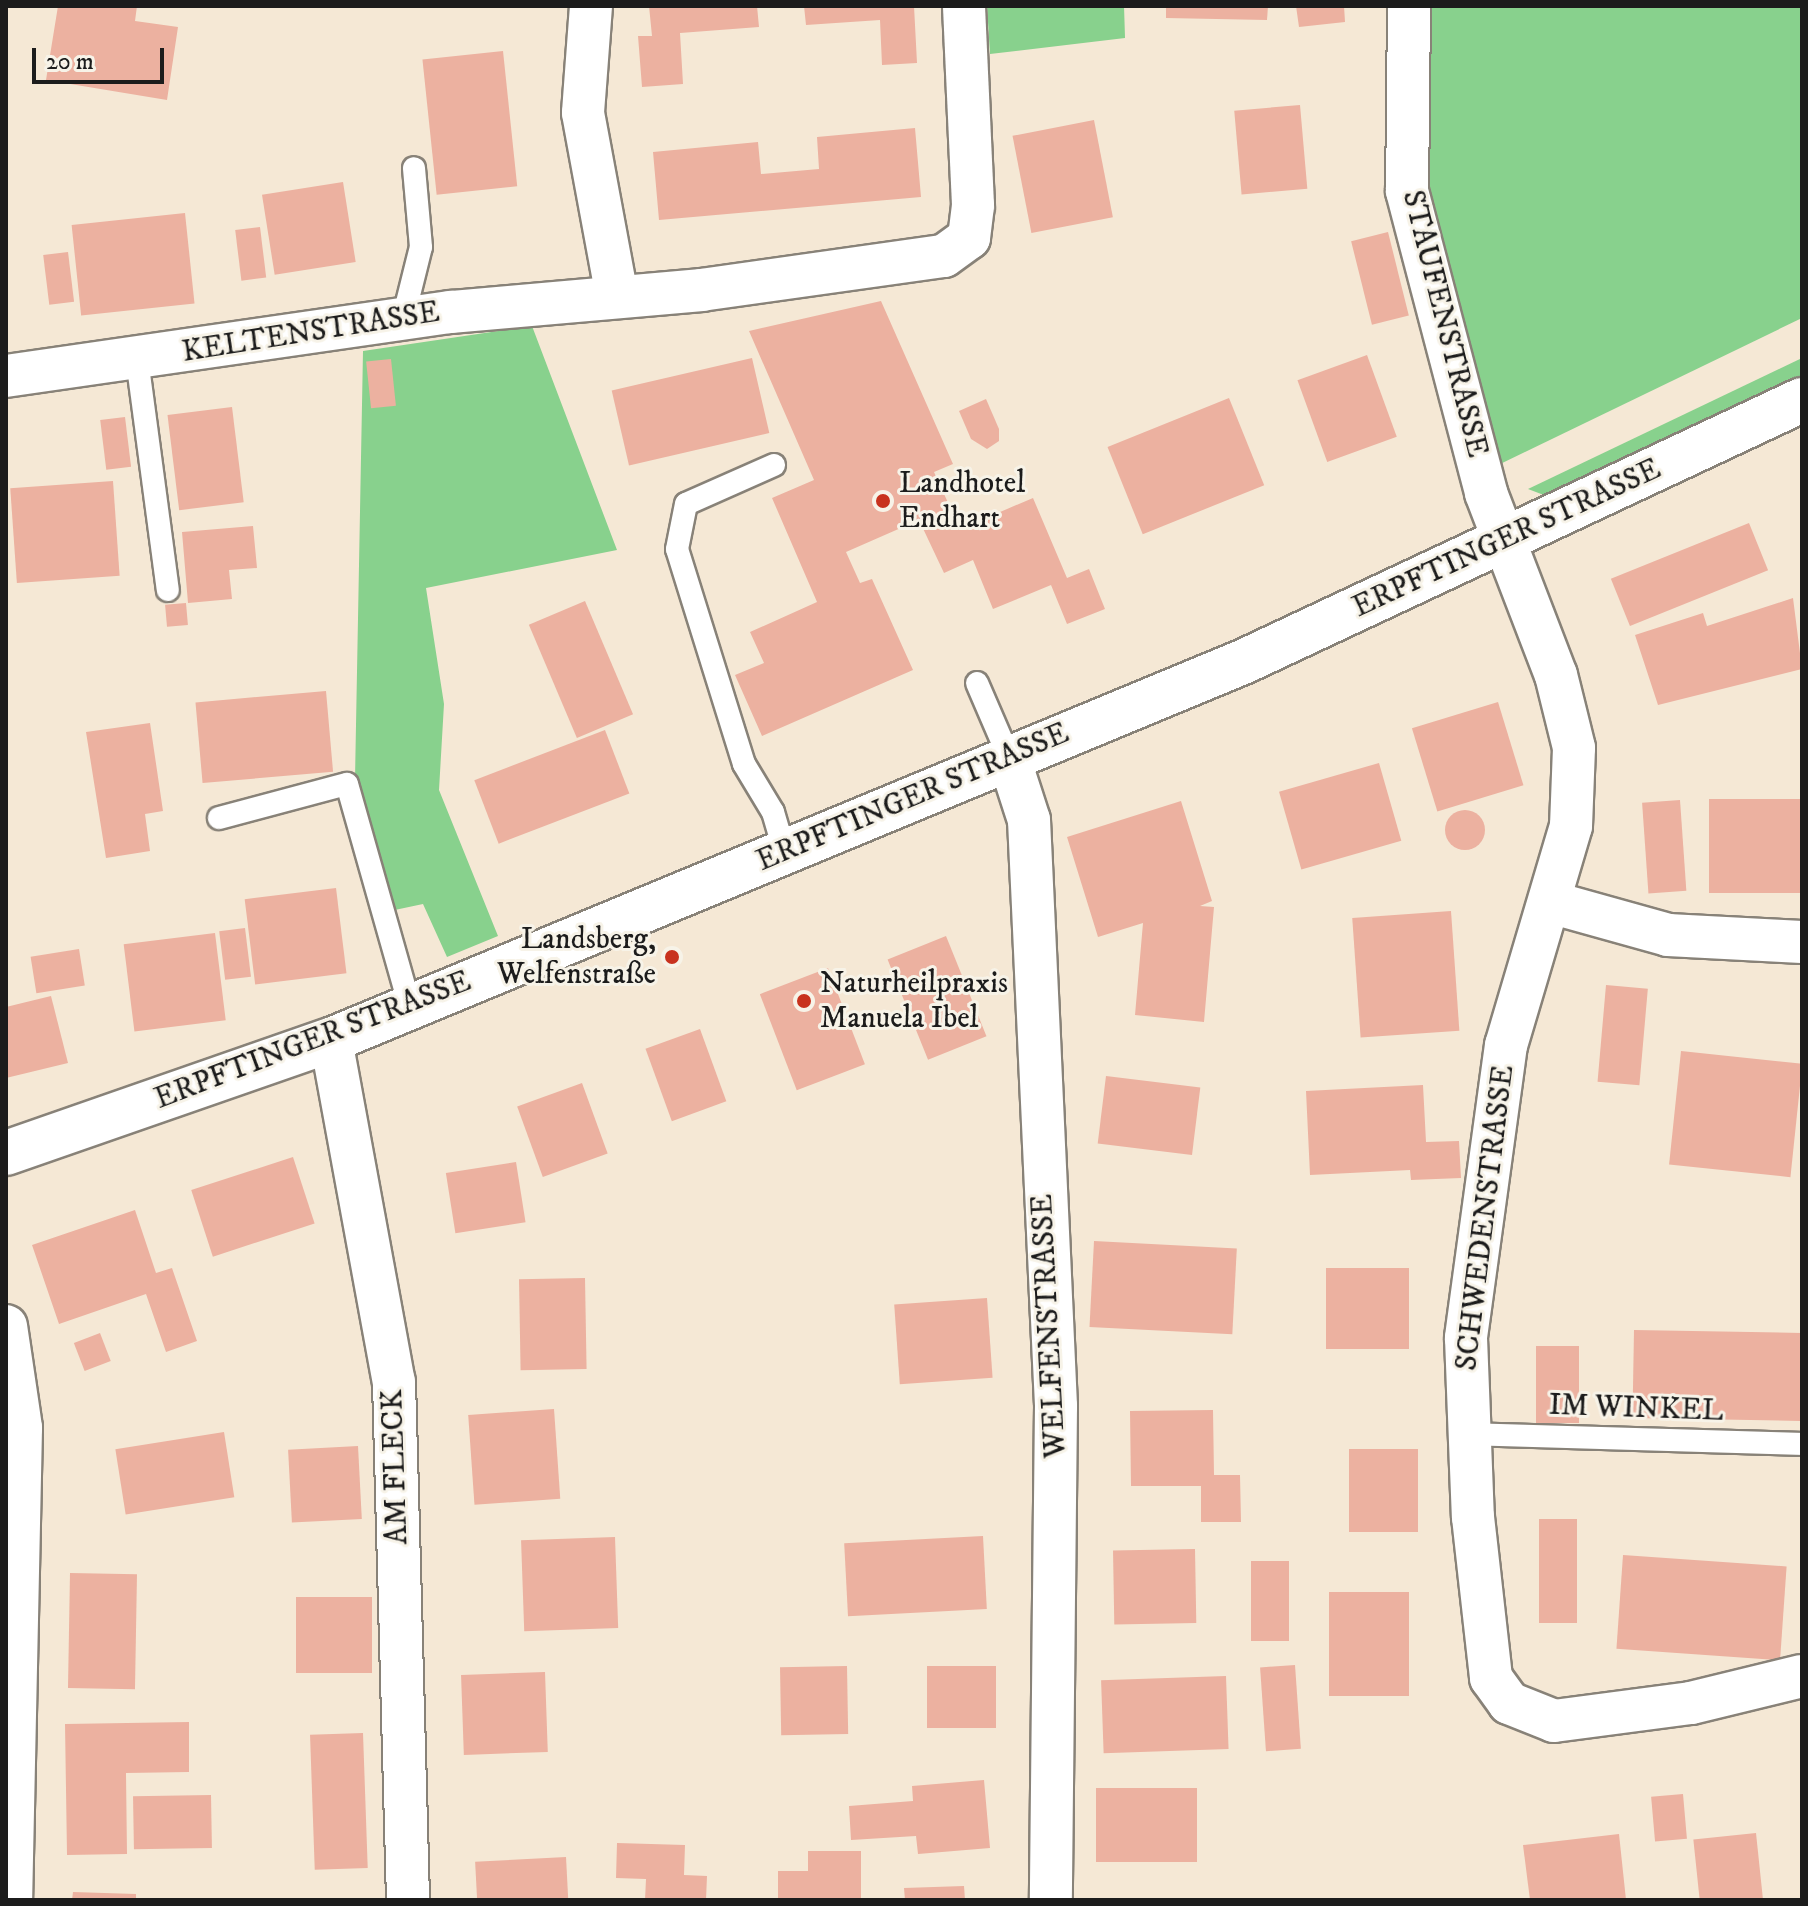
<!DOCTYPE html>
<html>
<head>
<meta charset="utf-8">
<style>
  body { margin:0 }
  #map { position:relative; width:1808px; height:1906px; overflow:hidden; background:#f5e8d5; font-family:"IM FELL DW Pica",serif }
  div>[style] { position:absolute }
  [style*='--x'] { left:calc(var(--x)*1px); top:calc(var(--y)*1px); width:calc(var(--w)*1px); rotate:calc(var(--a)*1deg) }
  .green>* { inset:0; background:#88d18d }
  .building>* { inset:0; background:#ecb1a0; transform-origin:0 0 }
  .round { border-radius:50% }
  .roads { filter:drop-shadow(2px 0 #888278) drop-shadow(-2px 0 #888278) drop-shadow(0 2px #888278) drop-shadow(0 -2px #888278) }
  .service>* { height:22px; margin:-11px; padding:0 11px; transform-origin:11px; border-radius:11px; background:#fff }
  .minor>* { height:42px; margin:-21px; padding:0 21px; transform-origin:21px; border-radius:21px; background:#fff }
  .tertiary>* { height:44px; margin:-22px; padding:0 22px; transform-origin:22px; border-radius:22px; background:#fff }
  .dots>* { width:22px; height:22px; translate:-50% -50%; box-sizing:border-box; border:4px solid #f7f3e8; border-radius:50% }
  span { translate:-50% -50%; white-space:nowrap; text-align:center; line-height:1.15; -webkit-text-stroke:6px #f7f3e8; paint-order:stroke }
  .street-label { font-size:30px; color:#1c1c1c }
  .poi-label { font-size:30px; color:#1c1c1c }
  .left { translate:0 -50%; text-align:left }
  .right { translate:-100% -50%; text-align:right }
  .frame { position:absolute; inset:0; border:8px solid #1c1c1c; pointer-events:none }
  .scale { position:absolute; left:32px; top:48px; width:132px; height:36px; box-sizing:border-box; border:4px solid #1c1c1c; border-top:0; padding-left:10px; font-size:24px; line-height:28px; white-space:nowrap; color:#1c1c1c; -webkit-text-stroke:6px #f7f3e8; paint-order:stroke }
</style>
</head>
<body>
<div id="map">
  <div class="green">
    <i style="clip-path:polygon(987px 6px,1124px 6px,1125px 38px,990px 54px)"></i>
    <i style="clip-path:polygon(1415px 6px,1802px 6px,1802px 318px,1494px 467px,1430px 188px)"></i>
    <i style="clip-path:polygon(532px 326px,617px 550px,426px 588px,444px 704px,439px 790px,498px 936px,447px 957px,423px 904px,390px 911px,355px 779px,363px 351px)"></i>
    <i style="clip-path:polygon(1802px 358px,1802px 379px,1549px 497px,1528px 489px)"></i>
  </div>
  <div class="building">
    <i style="clip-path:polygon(58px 6px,137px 6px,135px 21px,178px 27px,167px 100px,46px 80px)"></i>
    <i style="clip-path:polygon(649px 6px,757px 6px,759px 27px,680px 33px,683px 84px,642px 87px,638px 36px,652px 36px)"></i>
    <i style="clip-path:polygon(804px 6px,914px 6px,917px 63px,882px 65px,880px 20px,806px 25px)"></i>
    <i style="clip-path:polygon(1166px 6px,1268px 6px,1267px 20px,1166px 18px)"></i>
    <i style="clip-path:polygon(1296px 6px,1344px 6px,1345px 22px,1299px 27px)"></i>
    <i style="left:503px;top:51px;width:136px;height:81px;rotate:84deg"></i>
    <i style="left:1300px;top:105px;width:84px;height:66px;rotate:85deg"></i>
    <i style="left:1094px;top:120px;width:99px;height:83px;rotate:79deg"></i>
    <i style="clip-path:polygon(915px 128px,921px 197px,659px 220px,653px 152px,758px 142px,761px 174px,819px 169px,817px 137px)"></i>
    <i style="left:343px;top:182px;width:81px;height:82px;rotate:81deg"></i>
    <i style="left:185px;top:213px;width:91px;height:114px;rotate:84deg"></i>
    <i style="left:260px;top:227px;width:51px;height:25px;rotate:83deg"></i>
    <i style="left:1388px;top:232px;width:86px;height:38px;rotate:76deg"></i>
    <i style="left:68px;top:252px;width:50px;height:25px;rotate:83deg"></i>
    <i style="clip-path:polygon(881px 301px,953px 464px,934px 472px,960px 529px,1033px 498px,1067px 578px,1089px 569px,1105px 609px,1067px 624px,1051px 585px,993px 609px,973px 560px,944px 573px,919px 520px,846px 552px,860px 583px,872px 579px,913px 670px,762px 736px,735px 675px,764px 663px,750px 632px,817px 602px,772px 498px,814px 480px,749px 331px)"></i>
    <i style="left:1367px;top:355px;width:87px;height:74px;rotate:70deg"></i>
    <i style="left:752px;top:358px;width:77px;height:144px;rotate:77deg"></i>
    <i style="left:391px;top:359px;width:47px;height:25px;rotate:84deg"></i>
    <i style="left:1229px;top:398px;width:94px;height:131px;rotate:68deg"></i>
    <i style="clip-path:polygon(986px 399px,999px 429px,999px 441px,987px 449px,971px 439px,959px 411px)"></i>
    <i style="left:232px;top:407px;width:96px;height:65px;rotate:83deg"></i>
    <i style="left:125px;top:417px;width:50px;height:25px;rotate:83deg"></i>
    <i style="left:113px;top:481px;width:95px;height:103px;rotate:86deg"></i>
    <i style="left:1749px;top:523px;width:51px;height:149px;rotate:68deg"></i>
    <i style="clip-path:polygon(253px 526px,257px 568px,229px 570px,232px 599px,188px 603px,182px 532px)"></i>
    <i style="clip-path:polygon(1793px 598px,1802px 669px,1658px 705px,1635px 635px,1703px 613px,1707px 626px)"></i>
    <i style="left:585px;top:601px;width:123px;height:61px;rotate:67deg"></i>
    <i style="left:186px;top:603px;width:22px;height:21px;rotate:85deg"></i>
    <i style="left:326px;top:691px;width:81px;height:131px;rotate:85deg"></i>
    <i style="left:1498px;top:702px;width:87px;height:90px;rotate:73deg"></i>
    <i style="clip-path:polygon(150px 723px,163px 811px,145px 814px,150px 851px,106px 858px,86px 732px)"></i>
    <i style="left:605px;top:730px;width:68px;height:140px;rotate:69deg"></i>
    <i style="left:1379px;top:763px;width:81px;height:104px;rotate:74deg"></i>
    <i style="left:1802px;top:799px;width:94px;height:93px;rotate:90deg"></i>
    <i style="left:1680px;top:800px;width:91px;height:38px;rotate:86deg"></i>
    <i style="clip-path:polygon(1181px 801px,1212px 901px,1200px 906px,1214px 907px,1204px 1022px,1135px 1015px,1143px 923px,1098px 937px,1067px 837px)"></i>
    <i class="round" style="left:1445px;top:810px;width:40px;height:40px"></i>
    <i style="left:336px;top:888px;width:86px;height:92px;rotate:83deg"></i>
    <i style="left:1451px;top:911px;width:120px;height:99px;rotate:86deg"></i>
    <i style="left:245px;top:928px;width:49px;height:26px;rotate:83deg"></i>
    <i style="left:215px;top:933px;width:88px;height:92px;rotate:83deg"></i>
    <i style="left:946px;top:936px;width:108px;height:63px;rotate:68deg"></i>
    <i style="left:79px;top:949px;width:37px;height:49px;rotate:81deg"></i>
    <i style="left:828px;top:968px;width:103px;height:73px;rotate:69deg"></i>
    <i style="left:1606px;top:985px;width:42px;height:97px;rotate:5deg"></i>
    <i style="clip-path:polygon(51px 996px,68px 1063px,6px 1078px,6px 1007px)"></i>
    <i style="left:700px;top:1029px;width:77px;height:58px;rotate:70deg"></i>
    <i style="left:1681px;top:1051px;width:122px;height:114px;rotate:6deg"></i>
    <i style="left:1106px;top:1076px;width:95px;height:68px;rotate:7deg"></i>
    <i style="left:582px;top:1083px;width:75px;height:69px;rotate:70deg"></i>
    <i style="clip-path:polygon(1423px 1085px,1426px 1142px,1459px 1141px,1461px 1178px,1411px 1180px,1410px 1170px,1310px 1175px,1306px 1091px)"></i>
    <i style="left:293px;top:1157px;width:70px;height:107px;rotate:72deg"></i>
    <i style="left:516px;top:1162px;width:61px;height:71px;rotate:81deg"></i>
    <i style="clip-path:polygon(135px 1210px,156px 1273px,172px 1268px,197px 1341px,166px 1352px,146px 1294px,59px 1324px,32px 1245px)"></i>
    <i style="left:1094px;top:1241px;width:143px;height:86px;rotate:3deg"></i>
    <i style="left:1326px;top:1268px;width:83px;height:81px"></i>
    <i style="left:585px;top:1278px;width:91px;height:66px;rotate:89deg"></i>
    <i style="left:987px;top:1298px;width:80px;height:93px;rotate:86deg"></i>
    <i style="left:1634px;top:1330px;width:168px;height:88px;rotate:1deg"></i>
    <i style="left:100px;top:1333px;width:30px;height:28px;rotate:69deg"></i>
    <i style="left:1536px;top:1346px;width:43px;height:77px"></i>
    <i style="left:554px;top:1409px;width:90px;height:86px;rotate:86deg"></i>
    <i style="clip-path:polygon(1213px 1410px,1214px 1475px,1240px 1475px,1241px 1522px,1201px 1522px,1201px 1486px,1131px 1486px,1130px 1411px)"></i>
    <i style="left:224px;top:1432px;width:66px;height:110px;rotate:81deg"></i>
    <i style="left:358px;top:1446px;width:73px;height:70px;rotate:87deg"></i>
    <i style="left:1349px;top:1449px;width:69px;height:83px"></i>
    <i style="left:1539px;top:1519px;width:38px;height:104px"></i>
    <i style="left:983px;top:1536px;width:73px;height:139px;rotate:87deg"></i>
    <i style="left:615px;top:1537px;width:91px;height:94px;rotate:88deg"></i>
    <i style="left:1195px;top:1549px;width:74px;height:82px;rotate:89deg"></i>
    <i style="left:1623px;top:1555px;width:164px;height:94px;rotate:4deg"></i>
    <i style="left:1251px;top:1561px;width:38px;height:80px"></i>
    <i style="left:70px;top:1573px;width:67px;height:115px;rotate:1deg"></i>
    <i style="left:1329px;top:1592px;width:80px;height:104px"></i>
    <i style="left:296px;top:1597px;width:76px;height:76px"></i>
    <i style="left:1295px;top:1665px;width:84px;height:35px;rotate:86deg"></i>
    <i style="left:847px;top:1666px;width:68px;height:67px;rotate:89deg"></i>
    <i style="left:927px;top:1666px;width:69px;height:62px"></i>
    <i style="left:545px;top:1672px;width:80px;height:84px;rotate:88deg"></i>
    <i style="left:1226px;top:1676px;width:73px;height:125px;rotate:88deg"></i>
    <i style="clip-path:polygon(189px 1722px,189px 1772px,126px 1773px,127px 1854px,67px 1855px,65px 1724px)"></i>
    <i style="left:363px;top:1733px;width:135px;height:53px;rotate:88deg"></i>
    <i style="clip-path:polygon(984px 1780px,990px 1848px,918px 1854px,916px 1836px,851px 1840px,849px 1806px,913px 1801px,912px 1786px)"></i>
    <i style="left:1096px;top:1788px;width:101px;height:74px"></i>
    <i style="left:1683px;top:1794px;width:45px;height:32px;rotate:85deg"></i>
    <i style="left:211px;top:1795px;width:53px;height:78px;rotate:89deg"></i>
    <i style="left:1756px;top:1833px;width:67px;height:63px;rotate:84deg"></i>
    <i style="clip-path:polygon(1619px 1834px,1626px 1900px,1530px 1900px,1523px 1845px)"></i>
    <i style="clip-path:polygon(617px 1843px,685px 1845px,684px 1875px,707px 1876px,706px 1900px,645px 1900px,646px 1879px,616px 1878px)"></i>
    <i style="clip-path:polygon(808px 1851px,861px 1851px,861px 1900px,778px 1900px,778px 1871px,808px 1871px)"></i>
    <i style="left:566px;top:1857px;width:43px;height:91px;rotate:87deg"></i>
    <i style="clip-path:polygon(964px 1886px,965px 1900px,905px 1900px,904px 1888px)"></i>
    <i style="clip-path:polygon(73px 1892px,136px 1894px,136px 1900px,72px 1900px)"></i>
  </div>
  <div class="roads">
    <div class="service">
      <i style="--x:403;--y:319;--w:74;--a:-76"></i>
      <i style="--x:421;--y:247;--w:79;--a:-95.1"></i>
      <i style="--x:137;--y:359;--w:233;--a:82.4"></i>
      <i style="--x:774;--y:465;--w:96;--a:156.1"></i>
      <i style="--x:686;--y:504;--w:46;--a:101.3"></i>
      <i style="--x:677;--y:549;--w:225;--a:72.7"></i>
      <i style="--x:744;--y:764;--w:56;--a:58.9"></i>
      <i style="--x:773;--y:812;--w:43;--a:73.7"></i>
      <i style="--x:977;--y:683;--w:78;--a:66.7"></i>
      <i style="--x:219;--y:818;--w:132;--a:-14.9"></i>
      <i style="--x:347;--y:784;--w:232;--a:74.2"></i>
      <i style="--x:1468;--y:1434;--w:334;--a:1.7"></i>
    </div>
    <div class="minor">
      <i style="--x:591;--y:6;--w:107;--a:94.3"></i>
      <i style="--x:583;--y:113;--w:187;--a:79.5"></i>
      <i style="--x:1409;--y:6;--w:185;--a:90.6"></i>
      <i style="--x:1407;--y:191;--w:312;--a:75.3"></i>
      <i style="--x:1486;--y:493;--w:195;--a:69"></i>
      <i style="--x:1556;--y:675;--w:75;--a:76.1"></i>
      <i style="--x:1574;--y:748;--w:78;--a:92.2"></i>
      <i style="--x:1571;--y:826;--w:228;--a:106.5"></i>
      <i style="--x:1506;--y:1045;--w:296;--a:97.8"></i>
      <i style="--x:1466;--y:1338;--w:179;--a:87.8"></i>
      <i style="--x:1473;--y:1517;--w:162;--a:83.6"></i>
      <i style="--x:1491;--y:1678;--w:31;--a:54"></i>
      <i style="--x:1509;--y:1703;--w:48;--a:21.8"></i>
      <i style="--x:1554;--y:1721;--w:138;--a:-7.5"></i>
      <i style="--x:1691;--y:1703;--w:114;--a:-13.7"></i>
      <i style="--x:6;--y:376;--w:450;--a:-8.2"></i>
      <i style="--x:451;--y:312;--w:251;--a:-5"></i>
      <i style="--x:701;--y:290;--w:245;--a:-8"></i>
      <i style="--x:944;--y:256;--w:31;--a:-36"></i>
      <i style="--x:969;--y:238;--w:33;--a:-83"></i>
      <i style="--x:973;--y:205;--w:199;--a:-92.6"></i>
      <i style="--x:1008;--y:755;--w:68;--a:72.1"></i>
      <i style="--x:1029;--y:820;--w:587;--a:87.36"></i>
      <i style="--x:1056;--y:1406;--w:494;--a:90.6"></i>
      <i style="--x:1550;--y:902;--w:123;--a:15.6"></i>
      <i style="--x:1668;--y:935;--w:134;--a:3"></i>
      <i style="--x:331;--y:1040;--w:348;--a:79.6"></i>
      <i style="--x:394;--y:1382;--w:518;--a:88.45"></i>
      <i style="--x:6;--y:1326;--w:103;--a:81.6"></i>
      <i style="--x:21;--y:1428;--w:472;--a:91.2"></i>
    </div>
    <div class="tertiary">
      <i style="--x:6;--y:1153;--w:344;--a:-19.2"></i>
      <i style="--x:331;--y:1040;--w:989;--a:-22.52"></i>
      <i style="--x:1245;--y:661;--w:615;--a:-25.11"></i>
    </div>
  </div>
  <div class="dots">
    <i style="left:883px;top:501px;background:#c8321e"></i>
    <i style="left:672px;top:957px;background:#c8321e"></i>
    <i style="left:804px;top:1001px;background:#c8321e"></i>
  </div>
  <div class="street-label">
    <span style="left:1444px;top:324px;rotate:76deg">STAUFENSTRASSE</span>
    <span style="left:311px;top:333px;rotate:-9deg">KELTENSTRASSE</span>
    <span style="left:1507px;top:539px;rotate:-25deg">ERPFTINGER STRASSE</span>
    <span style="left:913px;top:798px;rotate:-23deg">ERPFTINGER STRASSE</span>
    <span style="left:313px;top:1041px;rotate:-21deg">ERPFTINGER STRASSE</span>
    <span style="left:1486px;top:1218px;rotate:-83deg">SCHWEDENSTRASSE</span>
    <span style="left:1050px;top:1326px;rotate:-93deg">WELFENSTRASSE</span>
    <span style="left:1636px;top:1409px;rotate:2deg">IM WINKEL</span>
    <span style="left:396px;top:1467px;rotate:-92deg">AM FLECK</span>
  </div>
  <div class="poi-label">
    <span class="left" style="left:899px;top:501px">Landhotel<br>Endhart</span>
    <span class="right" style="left:656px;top:957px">Landsberg,<br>Welfenstraße</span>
    <span class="left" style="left:820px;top:1001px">Naturheilpraxis<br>Manuela Ibel</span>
  </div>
  <div class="frame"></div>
  <div class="scale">20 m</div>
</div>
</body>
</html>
